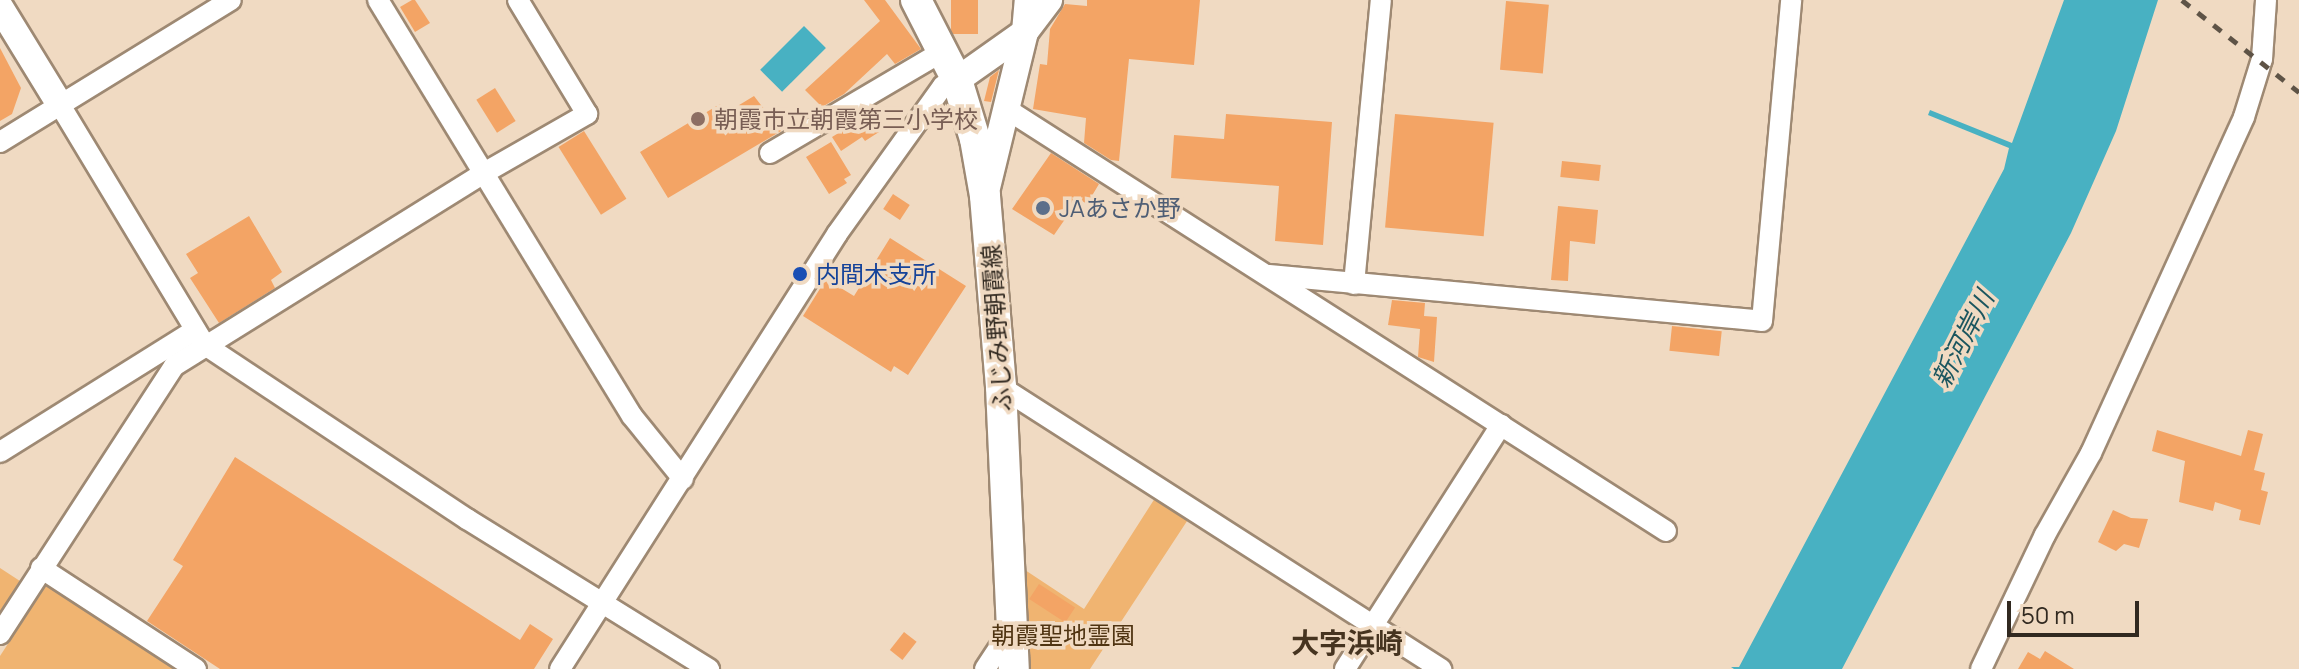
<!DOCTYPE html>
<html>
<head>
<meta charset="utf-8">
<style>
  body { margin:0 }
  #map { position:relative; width:2299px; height:669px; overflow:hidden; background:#f0dac2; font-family:Manrope,"Noto Sans JP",sans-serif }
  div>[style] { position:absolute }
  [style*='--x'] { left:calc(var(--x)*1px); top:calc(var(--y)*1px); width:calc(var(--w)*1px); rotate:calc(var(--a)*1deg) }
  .green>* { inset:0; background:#f0b471 }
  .water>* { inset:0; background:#48b1c2; transform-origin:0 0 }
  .building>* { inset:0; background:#f3a465; transform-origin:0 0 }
  .roads { filter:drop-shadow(2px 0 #9e8973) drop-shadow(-2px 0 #9e8973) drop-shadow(0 2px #9e8973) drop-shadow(0 -2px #9e8973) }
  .minor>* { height:20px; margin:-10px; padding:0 10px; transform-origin:10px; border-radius:10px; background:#fff }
  .tertiary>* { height:26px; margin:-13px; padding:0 13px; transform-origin:13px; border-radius:13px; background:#fff }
  .secondary>* { height:30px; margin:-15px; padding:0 15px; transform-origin:15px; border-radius:15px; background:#fff }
  .rail>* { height:5px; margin-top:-2.5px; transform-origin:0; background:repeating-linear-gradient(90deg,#5e5346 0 10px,transparent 0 20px) }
  .dots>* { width:22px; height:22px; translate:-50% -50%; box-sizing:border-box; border:4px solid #f0dac2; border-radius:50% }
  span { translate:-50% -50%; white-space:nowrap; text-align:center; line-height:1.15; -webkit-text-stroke:7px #f0dac2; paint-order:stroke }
  .education-label { font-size:24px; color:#785e54 }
  .left { translate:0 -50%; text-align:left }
  .service-label { font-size:24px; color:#4e5e75 }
  .transit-label { font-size:24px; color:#164399 }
  .street-label { font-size:24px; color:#312920 }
  .park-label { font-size:24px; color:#4f3412 }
  .water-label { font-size:26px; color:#1b565f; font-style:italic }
  .quarter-label { font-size:28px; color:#463420; font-weight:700 }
  .scale { position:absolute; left:2007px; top:601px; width:132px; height:36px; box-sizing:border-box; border:4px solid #312920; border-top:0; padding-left:10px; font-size:24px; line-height:28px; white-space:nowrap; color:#312920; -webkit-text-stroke:6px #f0dac2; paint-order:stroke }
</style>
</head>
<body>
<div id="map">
  <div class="green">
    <i style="clip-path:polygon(1157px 495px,1191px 515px,1090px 669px,1030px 669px,1025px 570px,1084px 609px)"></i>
    <i style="clip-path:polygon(0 568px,23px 583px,0 619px)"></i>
    <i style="clip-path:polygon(47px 584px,183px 669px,0 669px,0 656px)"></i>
  </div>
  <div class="water">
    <i style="clip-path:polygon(2064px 0,2158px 0,2116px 131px,2071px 233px,1842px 669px,1734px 669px,1731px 667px,1739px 667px,2004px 169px,2009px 148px,1928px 115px,1930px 110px,2012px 143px)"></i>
    <i style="left:804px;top:26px;width:31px;height:62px;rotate:45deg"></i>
  </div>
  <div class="building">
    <i style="clip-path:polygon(412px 0,415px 0,430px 23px,415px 32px,400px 7px)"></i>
    <i style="clip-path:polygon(864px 0,885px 0,921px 49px,895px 64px,887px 54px,844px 94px,822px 107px,805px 90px,880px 21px)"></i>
    <i style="left:951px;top:0;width:27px;height:34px"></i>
    <i style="clip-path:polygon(1087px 0,1200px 0,1194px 65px,1129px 59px,1119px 161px,1111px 160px,1084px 143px,1086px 118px,1033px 109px,1040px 64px,1047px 65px,1050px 29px,1065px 4px,1087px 6px)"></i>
    <i style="left:1506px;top:1px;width:43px;height:69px;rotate:5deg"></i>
    <i style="clip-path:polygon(0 48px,21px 88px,12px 114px,0 121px)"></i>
    <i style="clip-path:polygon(999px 70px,991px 102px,984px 101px,990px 77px)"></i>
    <i style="left:495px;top:88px;width:39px;height:22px;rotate:58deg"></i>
    <i style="clip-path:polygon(754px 96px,781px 131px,668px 198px,640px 152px,720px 104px,726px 113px)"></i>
    <i style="clip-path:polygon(1226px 114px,1332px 122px,1323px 245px,1275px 241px,1279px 186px,1171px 178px,1174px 135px,1224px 139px)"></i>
    <i style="left:1395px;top:114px;width:99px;height:114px;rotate:5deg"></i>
    <i style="clip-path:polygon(868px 115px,879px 132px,865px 141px,862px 137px,841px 151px,832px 137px)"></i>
    <i style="left:584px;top:131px;width:80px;height:30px;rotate:58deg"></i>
    <i style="clip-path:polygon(831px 142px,851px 175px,844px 179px,847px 183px,829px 194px,806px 157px)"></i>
    <i style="clip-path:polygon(1051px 153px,1099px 184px,1087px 204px,1079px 199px,1054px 235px,1012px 209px)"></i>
    <i style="left:1562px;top:161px;width:39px;height:16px;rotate:6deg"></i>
    <i style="left:893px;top:194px;width:20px;height:18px;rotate:33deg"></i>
    <i style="clip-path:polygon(1558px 206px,1598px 210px,1595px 244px,1570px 241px,1568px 281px,1551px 280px)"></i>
    <i style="clip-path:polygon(249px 216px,282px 272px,271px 280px,275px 288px,219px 323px,190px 278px,198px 273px,186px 254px)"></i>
    <i style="clip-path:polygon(890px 238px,966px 286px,908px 375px,894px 366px,891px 372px,803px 316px,826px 279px,854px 296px)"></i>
    <i style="clip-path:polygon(1392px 300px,1425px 303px,1424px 316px,1437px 317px,1434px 362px,1418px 357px,1420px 329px,1388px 325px)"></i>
    <i style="left:1672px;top:326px;width:50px;height:25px;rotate:6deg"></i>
    <i style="clip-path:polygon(2157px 430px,2241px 456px,2248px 430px,2263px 434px,2254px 470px,2265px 473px,2261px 490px,2268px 492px,2260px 525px,2239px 520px,2241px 510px,2215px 502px,2213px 511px,2179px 502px,2185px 461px,2152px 451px)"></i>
    <i style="clip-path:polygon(235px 457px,520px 640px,530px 624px,553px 639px,534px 669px,220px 669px,147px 621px,183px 566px,173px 560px)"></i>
    <i style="clip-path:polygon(2113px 510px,2131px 518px,2148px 519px,2139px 548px,2124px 544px,2116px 551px,2098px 542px)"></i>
    <i style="left:1039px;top:584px;width:43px;height:18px;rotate:33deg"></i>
    <i style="left:904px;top:632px;width:16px;height:23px;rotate:38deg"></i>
    <i style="clip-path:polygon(2045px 651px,2074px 669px,2018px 669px,2028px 652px,2040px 659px)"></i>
  </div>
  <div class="roads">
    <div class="minor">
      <i style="--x:378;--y:0;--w:487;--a:58.6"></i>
      <i style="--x:632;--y:416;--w:81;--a:51"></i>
      <i style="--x:60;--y:105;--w:280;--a:58.9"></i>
      <i style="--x:205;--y:345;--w:315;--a:33.6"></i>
      <i style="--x:467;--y:519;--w:285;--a:31.8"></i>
      <i style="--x:1008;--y:110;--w:781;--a:32.61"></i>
      <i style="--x:0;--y:142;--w:271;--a:-31.6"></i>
      <i style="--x:770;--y:153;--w:189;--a:-30.5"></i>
      <i style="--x:933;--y:57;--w:14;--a:-17"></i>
      <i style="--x:1269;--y:275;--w:495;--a:5.3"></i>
      <i style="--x:1762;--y:321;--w:322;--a:-84.8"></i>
      <i style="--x:1354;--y:284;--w:285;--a:-84.6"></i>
      <i style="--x:1001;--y:387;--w:523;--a:32.66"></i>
      <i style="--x:0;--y:452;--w:230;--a:-32"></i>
      <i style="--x:41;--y:568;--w:185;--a:33.1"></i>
      <i style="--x:0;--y:634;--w:320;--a:-57"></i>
      <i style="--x:174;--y:366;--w:365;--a:-31.9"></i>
      <i style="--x:484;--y:173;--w:119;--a:-29.8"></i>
      <i style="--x:587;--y:114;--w:133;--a:-121.2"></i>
      <i style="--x:560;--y:669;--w:516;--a:-57.51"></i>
      <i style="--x:837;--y:234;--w:182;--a:-54.4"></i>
      <i style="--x:943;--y:86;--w:15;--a:-23"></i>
      <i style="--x:985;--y:669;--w:49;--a:-56.6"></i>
      <i style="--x:1345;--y:669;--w:290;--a:-57.4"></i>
      <i style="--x:1981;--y:669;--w:148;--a:-64.5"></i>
      <i style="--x:2045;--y:535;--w:94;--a:-60.7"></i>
      <i style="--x:2091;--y:453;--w:369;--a:-65.5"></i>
      <i style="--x:2244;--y:117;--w:61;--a:-72.8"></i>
      <i style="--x:2262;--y:59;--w:59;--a:-86.1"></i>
    </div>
    <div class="tertiary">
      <i style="--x:0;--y:7;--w:115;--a:58.5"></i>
      <i style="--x:957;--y:80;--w:83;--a:-35.2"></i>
      <i style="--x:1025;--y:32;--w:40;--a:-53"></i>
      <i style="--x:985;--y:196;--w:169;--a:-76.3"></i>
      <i style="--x:1025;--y:32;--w:32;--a:-85"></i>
    </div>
    <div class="secondary">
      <i style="--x:916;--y:0;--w:90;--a:62.9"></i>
      <i style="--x:957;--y:80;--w:62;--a:73"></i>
      <i style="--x:975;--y:139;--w:58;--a:80"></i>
      <i style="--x:985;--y:196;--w:192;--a:85.2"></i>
      <i style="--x:1001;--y:387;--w:282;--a:87.4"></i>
    </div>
  </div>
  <div class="rail">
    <i style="--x:2182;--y:0;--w:149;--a:38.2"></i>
  </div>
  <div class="dots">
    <i style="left:698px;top:119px;background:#8d6e63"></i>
    <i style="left:1043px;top:208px;background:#5c6f8a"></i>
    <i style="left:800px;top:274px;background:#1a4fb4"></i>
  </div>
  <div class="education-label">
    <span class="left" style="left:714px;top:119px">朝霞市立朝霞第三小学校</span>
  </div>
  <div class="service-label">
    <span class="left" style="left:1059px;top:208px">JAあさか野</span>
  </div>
  <div class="transit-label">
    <span class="left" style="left:816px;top:274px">内間木支所</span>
  </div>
  <div class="street-label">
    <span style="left:996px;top:328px;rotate:-94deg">ふじみ野朝霞線</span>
  </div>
  <div class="park-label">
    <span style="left:1063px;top:635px">朝霞聖地霊園</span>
  </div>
  <div class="water-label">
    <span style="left:1963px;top:339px;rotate:-63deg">新河岸川</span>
  </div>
  <div class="quarter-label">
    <span style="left:1347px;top:642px">大字浜崎</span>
  </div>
  <div class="scale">50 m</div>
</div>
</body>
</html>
